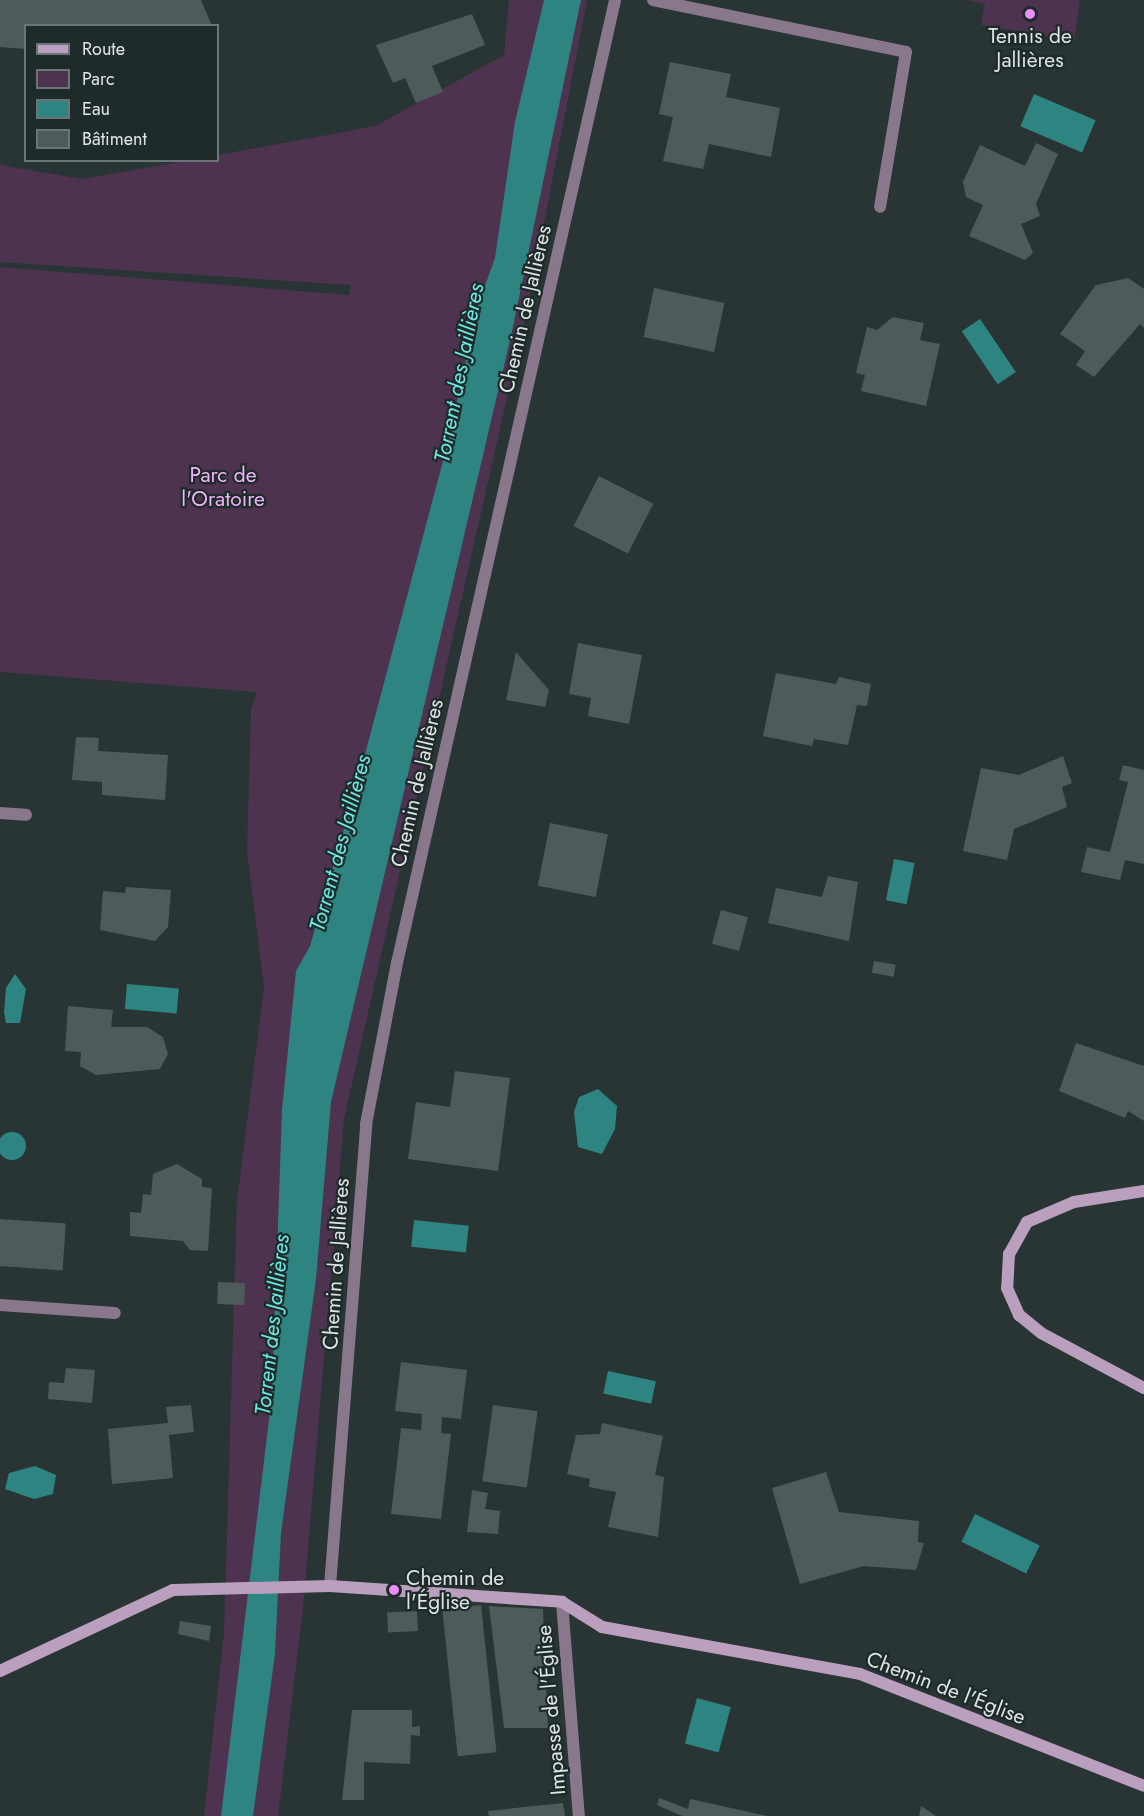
<!DOCTYPE html>
<html>
<head>
<meta charset="utf-8">
<style>
  body { margin:0 }
  #map { position:relative; width:1144px; height:1816px; overflow:hidden; background:#283534; font-family:Jost,sans-serif }
  div>[style] { position:absolute }
  [style*='--x'] { left:calc(var(--x)*1px); top:calc(var(--y)*1px); width:calc(var(--w)*1px); rotate:calc(var(--a)*1deg) }
  .green>* { inset:0; background:#4d3350 }
  .water>* { inset:0; background:#2e8481; transform-origin:0 0 }
  .round { border-radius:50% }
  .building>* { inset:0; background:#4d5b5a; transform-origin:0 0 }
  .street>* { height:12px; margin:-6px; padding:0 6px; transform-origin:6px; border-radius:6px; background:#89788c }
  .secondary>* { height:12px; margin:-6px; padding:0 6px; transform-origin:6px; border-radius:6px; background:#bb9fbf }
  .dots>* { width:16px; height:16px; translate:-50% -50%; box-sizing:border-box; border:3px solid #1e2b2a; border-radius:50% }
  span { translate:-50% -50%; white-space:nowrap; text-align:center; line-height:1.15; -webkit-text-stroke:4.5px #1e2b2a; paint-order:stroke }
  .poi-label { font-size:21px; color:#dee5e5 }
  .left { translate:0 -50%; text-align:left }
  .street-label { font-size:21px; color:#dee5e5 }
  .park-label { font-size:21px; color:#efb4f7 }
  .water-label { font-size:22px; color:#6ce7e2; font-style:italic }
  .legend { position:absolute; left:24px; top:24px; width:195px; height:138px; box-sizing:border-box; background:#1e2b2a; border:2px solid #6b7575; margin:0; padding:8px 10px; list-style:none; font-size:18px; color:#dee5e5 }
  .legend li { display:flex; align-items:center; gap:12px; height:30px }
  .legend b { width:30px; border:2px solid #6b7575 }
</style>
</head>
<body>
<div id="map">
  <div class="green">
    <i style="clip-path:polygon(509px 0,587px 0,530px 296px,344px 1119px,303px 1609px,278px 1816px,204px 1816px,224px 1633px,237px 1201px,264px 988px,247px 851px,251px 709px,257px 692px,0 672px,0 267px,349px 295px,351px 285px,0 262px,0 165px,82px 179px,186px 161px,218px 160px,218px 155px,376px 126px,504px 55px)"></i>
    <i style="clip-path:polygon(967px 0,1080px 0,1074px 41px,981px 25px,985px 4px)"></i>
  </div>
  <div class="water">
    <i style="clip-path:polygon(544px 0,581px 0,511px 336px,331px 1102px,316px 1279px,281px 1533px,275px 1654px,253px 1816px,221px 1816px,272px 1395px,282px 1110px,296px 971px,310px 946px,360px 773px,447px 446px,478px 305px,495px 258px,515px 122px)"></i>
    <i style="left:1034px;top:94px;width:67px;height:35px;rotate:23deg"></i>
    <i style="left:980px;top:319px;width:64px;height:22px;rotate:56deg"></i>
    <i style="left:894px;top:859px;width:21px;height:42px;rotate:11deg"></i>
    <i style="clip-path:polygon(15px 974px,26px 989px,20px 1023px,6px 1023px,4px 1012px,6px 988px)"></i>
    <i style="left:127px;top:984px;width:52px;height:25px;rotate:5deg"></i>
    <i style="clip-path:polygon(598px 1089px,617px 1106px,615px 1129px,602px 1154px,578px 1147px,574px 1112px,579px 1097px)"></i>
    <i class="round" style="left:-2px;top:1132px;width:28px;height:28px"></i>
    <i style="left:414px;top:1220px;width:55px;height:27px;rotate:6deg"></i>
    <i style="left:608px;top:1371px;width:49px;height:23px;rotate:12deg"></i>
    <i style="clip-path:polygon(35px 1466px,56px 1475px,53px 1494px,34px 1499px,5px 1489px,9px 1473px)"></i>
    <i style="left:975px;top:1514px;width:72px;height:31px;rotate:26deg"></i>
    <i style="left:697px;top:1698px;width:35px;height:47px;rotate:15deg"></i>
  </div>
  <div class="building">
    <i style="clip-path:polygon(0 0,201px 0,212px 26px,26px 26px,26px 49px,0 47px)"></i>
    <i style="clip-path:polygon(472px 14px,485px 45px,432px 66px,443px 92px,416px 103px,405px 78px,393px 83px,376px 45px)"></i>
    <i style="clip-path:polygon(670px 62px,731px 74px,726px 97px,780px 108px,771px 157px,709px 144px,703px 169px,663px 161px,673px 117px,659px 114px)"></i>
    <i style="clip-path:polygon(1036px 143px,1058px 154px,1036px 204px,1040px 216px,1021px 224px,1033px 253px,1025px 260px,969px 236px,983px 205px,966px 197px,963px 182px,980px 145px,1025px 166px)"></i>
    <i style="clip-path:polygon(1128px 278px,1144px 289px,1144px 328px,1140px 324px,1094px 377px,1076px 365px,1085px 351px,1060px 334px,1096px 285px)"></i>
    <i style="left:654px;top:288px;width:72px;height:50px;rotate:12deg"></i>
    <i style="clip-path:polygon(893px 317px,924px 323px,920px 340px,940px 344px,926px 406px,861px 391px,865px 375px,856px 373px,867px 327px,877px 330px)"></i>
    <i style="left:599px;top:476px;width:61px;height:56px;rotate:27deg"></i>
    <i style="clip-path:polygon(578px 643px,642px 655px,629px 724px,588px 716px,591px 698px,569px 694px)"></i>
    <i style="clip-path:polygon(516px 652px,549px 690px,545px 707px,506px 700px)"></i>
    <i style="clip-path:polygon(776px 673px,836px 684px,839px 677px,871px 684px,867px 706px,857px 705px,848px 745px,814px 739px,812px 746px,763px 736px)"></i>
    <i style="clip-path:polygon(76px 737px,99px 738px,98px 751px,168px 755px,165px 800px,102px 795px,102px 782px,72px 780px)"></i>
    <i style="clip-path:polygon(1063px 756px,1072px 783px,1062px 787px,1067px 807px,1014px 829px,1007px 860px,963px 851px,981px 768px,1019px 775px)"></i>
    <i style="clip-path:polygon(1123px 765px,1144px 770px,1144px 864px,1125px 860px,1120px 880px,1081px 872px,1087px 847px,1110px 852px,1128px 782px,1119px 780px)"></i>
    <i style="left:550px;top:823px;width:59px;height:64px;rotate:11deg"></i>
    <i style="clip-path:polygon(828px 876px,858px 882px,849px 941px,768px 923px,776px 888px,822px 897px)"></i>
    <i style="clip-path:polygon(126px 887px,171px 890px,168px 927px,155px 941px,100px 930px,103px 891px,125px 893px)"></i>
    <i style="left:721px;top:910px;width:28px;height:35px;rotate:15deg"></i>
    <i style="left:874px;top:961px;width:22px;height:12px;rotate:10deg"></i>
    <i style="clip-path:polygon(68px 1006px,113px 1010px,111px 1027px,147px 1027px,163px 1037px,168px 1054px,160px 1069px,96px 1075px,80px 1066px,81px 1052px,65px 1051px)"></i>
    <i style="clip-path:polygon(1076px 1043px,1144px 1066px,1144px 1121px,1128px 1111px,1125px 1118px,1059px 1091px)"></i>
    <i style="clip-path:polygon(455px 1071px,510px 1078px,498px 1171px,408px 1159px,416px 1102px,450px 1107px)"></i>
    <i style="clip-path:polygon(177px 1164px,202px 1179px,202px 1187px,212px 1188px,208px 1251px,190px 1250px,183px 1241px,130px 1236px,130px 1212px,141px 1213px,143px 1194px,151px 1195px,153px 1174px)"></i>
    <i style="left:0;top:1219px;width:66px;height:47px;rotate:4deg"></i>
    <i style="left:218px;top:1282px;width:27px;height:22px;rotate:2deg"></i>
    <i style="clip-path:polygon(401px 1362px,467px 1370px,461px 1419px,442px 1417px,441px 1433px,451px 1434px,441px 1519px,391px 1514px,401px 1428px,421px 1430px,422px 1414px,395px 1411px)"></i>
    <i style="clip-path:polygon(66px 1368px,95px 1370px,92px 1403px,48px 1399px,49px 1382px,64px 1383px)"></i>
    <i style="clip-path:polygon(191px 1405px,194px 1432px,169px 1435px,173px 1478px,112px 1484px,108px 1429px,168px 1423px,166px 1407px)"></i>
    <i style="left:493px;top:1405px;width:45px;height:77px;rotate:8deg"></i>
    <i style="clip-path:polygon(602px 1423px,663px 1436px,655px 1475px,664px 1477px,658px 1537px,608px 1527px,616px 1492px,589px 1487px,590px 1479px,567px 1474px,576px 1435px,600px 1434px)"></i>
    <i style="clip-path:polygon(826px 1472px,839px 1512px,919px 1521px,918px 1542px,924px 1543px,916px 1570px,864px 1566px,800px 1584px,772px 1488px)"></i>
    <i style="clip-path:polygon(472px 1490px,488px 1493px,485px 1509px,500px 1511px,498px 1534px,467px 1532px)"></i>
    <i style="left:481px;top:1605px;width:148px;height:39px;rotate:84deg"></i>
    <i style="clip-path:polygon(489px 1606px,543px 1609px,548px 1728px,504px 1728px)"></i>
    <i style="left:417px;top:1611px;width:20px;height:30px;rotate:87deg"></i>
    <i style="clip-path:polygon(180px 1621px,211px 1626px,209px 1641px,178px 1634px)"></i>
    <i style="clip-path:polygon(352px 1710px,412px 1710px,412px 1727px,420px 1726px,420px 1736px,411px 1735px,410px 1764px,364px 1762px,364px 1800px,342px 1800px)"></i>
    <i style="clip-path:polygon(659px 1798px,688px 1809px,690px 1799px,768px 1816px,682px 1816px,657px 1805px)"></i>
    <i style="clip-path:polygon(563px 1803px,565px 1816px,489px 1816px,488px 1811px)"></i>
    <i style="clip-path:polygon(921px 1806px,936px 1816px,919px 1816px)"></i>
  </div>
  <div class="street">
    <i style="--x:653;--y:0;--w:258;--a:11.6"></i>
    <i style="--x:906;--y:52;--w:157;--a:99.5"></i>
    <i style="--x:0;--y:813;--w:26;--a:4"></i>
    <i style="--x:0;--y:1305;--w:115;--a:4"></i>
    <i style="--x:330;--y:1586;--w:463;--a:-85.5"></i>
    <i style="--x:366;--y:1124;--w:164;--a:-79.1"></i>
    <i style="--x:397;--y:963;--w:987;--a:-77.24"></i>
    <i style="--x:562;--y:1602;--w:215;--a:85.5"></i>
  </div>
  <div class="secondary">
    <i style="--x:1144;--y:1191;--w:71;--a:171.1"></i>
    <i style="--x:1074;--y:1202;--w:51;--a:156.9"></i>
    <i style="--x:1027;--y:1222;--w:37;--a:119"></i>
    <i style="--x:1009;--y:1254;--w:34;--a:93"></i>
    <i style="--x:1007;--y:1288;--w:30;--a:66"></i>
    <i style="--x:1019;--y:1315;--w:28;--a:39"></i>
    <i style="--x:1041;--y:1333;--w:117;--a:28.1"></i>
    <i style="--x:0;--y:1671;--w:191;--a:-25.1"></i>
    <i style="--x:173;--y:1590;--w:157;--a:-1.5"></i>
    <i style="--x:330;--y:1586;--w:233;--a:3.9"></i>
    <i style="--x:562;--y:1602;--w:47;--a:32"></i>
    <i style="--x:602;--y:1627;--w:262;--a:10.3"></i>
    <i style="--x:860;--y:1674;--w:305;--a:21.5"></i>
  </div>
  <div class="dots">
    <i style="left:1030px;top:14px;background:#ec8cfa"></i>
    <i style="left:394px;top:1590px;background:#ec8cfa"></i>
  </div>
  <div class="poi-label">
    <span style="left:1030px;top:48px">Tennis de<br>Jallières</span>
    <span class="left" style="left:406px;top:1590px">Chemin de<br>l'Église</span>
  </div>
  <div class="street-label">
    <span style="left:525px;top:309px;rotate:-77deg">Chemin de Jallières</span>
    <span style="left:417px;top:783px;rotate:-77deg">Chemin de Jallières</span>
    <span style="left:336px;top:1264px;rotate:-86deg">Chemin de Jallières</span>
    <span style="left:946px;top:1688px;rotate:21deg">Chemin de l'Église</span>
    <span style="left:551px;top:1710px;rotate:-95deg">Impasse de l'Église</span>
  </div>
  <div class="park-label">
    <span style="left:223px;top:487px">Parc de<br>l'Oratoire</span>
  </div>
  <div class="water-label">
    <span style="left:459px;top:373px;rotate:-79deg">Torrent des Jaillières</span>
    <span style="left:340px;top:843px;rotate:-75deg">Torrent des Jaillières</span>
    <span style="left:272px;top:1325px;rotate:-84deg">Torrent des Jaillières</span>
  </div>
  <ul class="legend">
  <li><b style="height:8px;background:#bb9fbf"></b>Route</li>
  <li><b style="height:16px;background:#4d3350"></b>Parc</li>
  <li><b style="height:16px;background:#2e8481"></b>Eau</li>
  <li><b style="height:16px;background:#4d5b5a"></b>Bâtiment</li>
  </ul>
</div>
</body>
</html>
